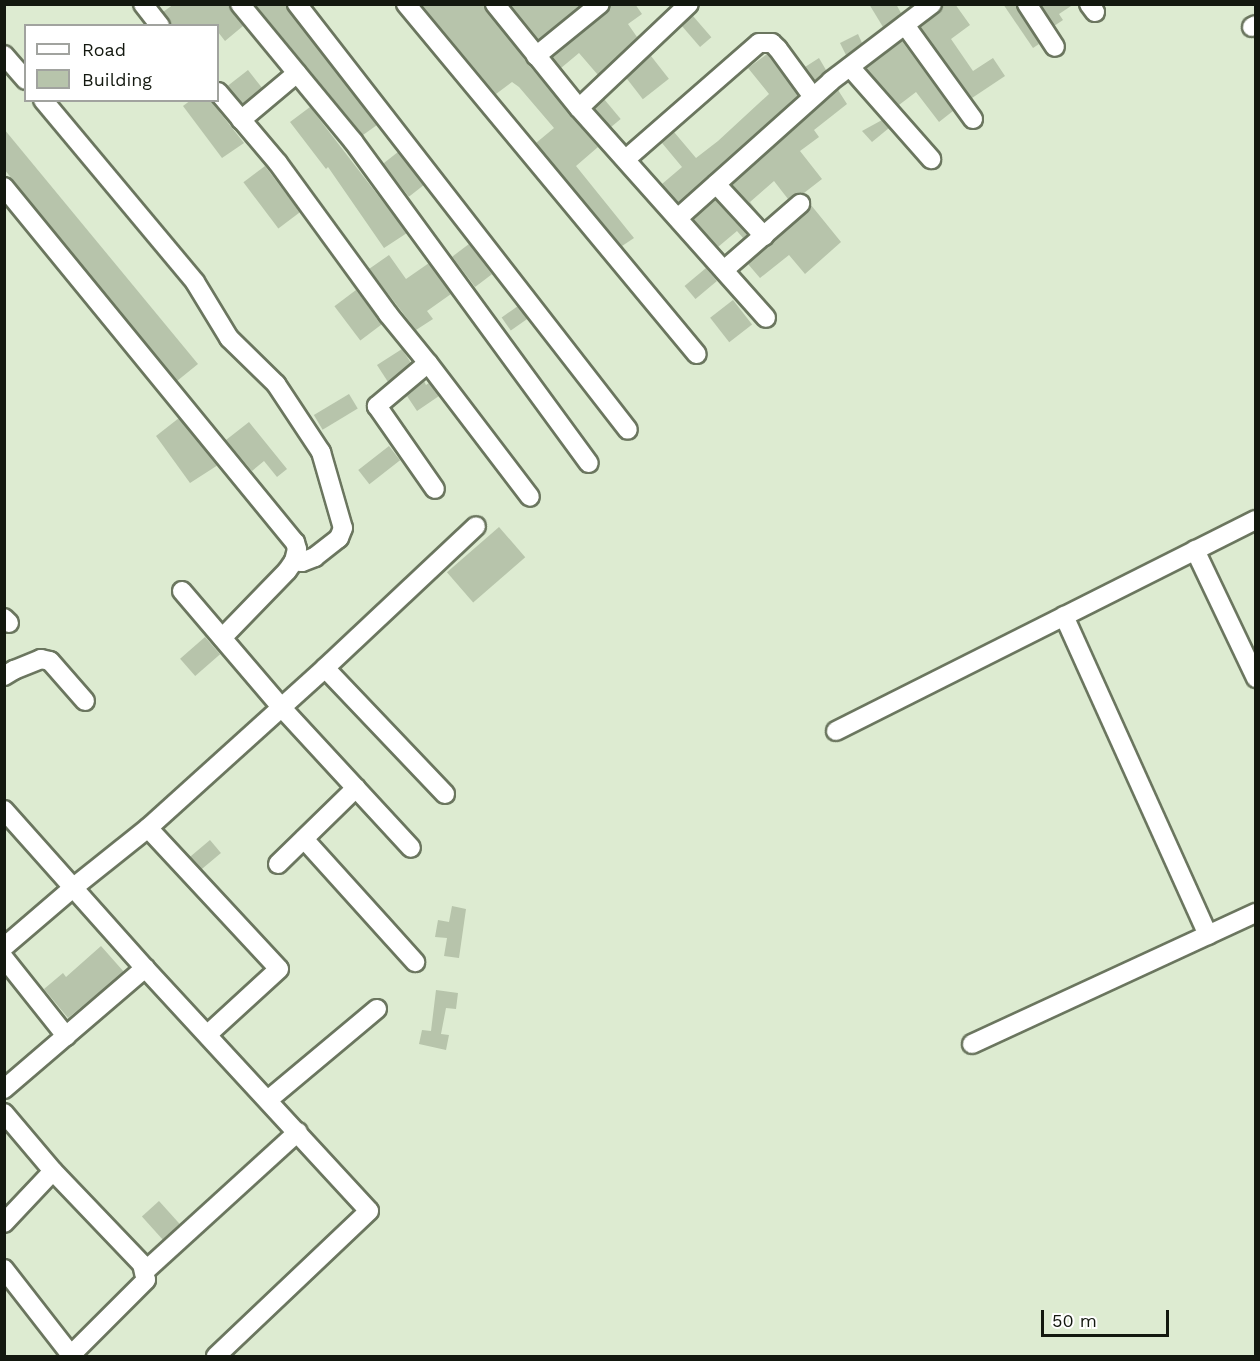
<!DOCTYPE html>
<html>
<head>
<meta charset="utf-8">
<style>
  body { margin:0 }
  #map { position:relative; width:1260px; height:1361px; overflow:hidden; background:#ddebd1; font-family:"Work Sans",sans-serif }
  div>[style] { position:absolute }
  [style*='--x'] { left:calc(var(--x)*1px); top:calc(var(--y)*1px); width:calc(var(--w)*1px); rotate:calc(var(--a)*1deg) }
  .building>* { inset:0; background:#b7c4ab; transform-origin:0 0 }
  .roads { filter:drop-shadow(2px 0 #6b765f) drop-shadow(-2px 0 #6b765f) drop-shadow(0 2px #6b765f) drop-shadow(0 -2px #6b765f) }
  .minor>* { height:18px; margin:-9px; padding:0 9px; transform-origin:9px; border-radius:9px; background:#fff }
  span { translate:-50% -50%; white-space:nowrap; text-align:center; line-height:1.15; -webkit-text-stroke:4.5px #fff; paint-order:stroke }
  .frame { position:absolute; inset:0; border:6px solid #13180f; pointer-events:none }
  .legend { position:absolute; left:24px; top:24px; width:195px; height:78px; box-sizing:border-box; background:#fff; border:2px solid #a1a39f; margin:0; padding:8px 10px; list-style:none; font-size:18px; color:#13180f }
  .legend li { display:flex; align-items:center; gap:12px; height:30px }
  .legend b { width:30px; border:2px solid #a1a39f }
  .scale { position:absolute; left:1041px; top:1310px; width:128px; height:27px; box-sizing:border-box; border:3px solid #13180f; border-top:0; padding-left:8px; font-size:18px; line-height:21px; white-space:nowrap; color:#13180f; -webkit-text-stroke:4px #fff; paint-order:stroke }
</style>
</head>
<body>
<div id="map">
  <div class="building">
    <i style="clip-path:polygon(174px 4px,229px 4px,243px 26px,225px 41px,218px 32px,218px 26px,171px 26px,163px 12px)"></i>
    <i style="clip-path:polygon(255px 4px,286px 4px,377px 125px,363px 135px)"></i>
    <i style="clip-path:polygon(421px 4px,484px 4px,527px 63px,598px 147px,576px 166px,634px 238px,622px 246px,536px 143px,554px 128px,519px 87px,512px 82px,496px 94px)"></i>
    <i style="clip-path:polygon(510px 4px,582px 4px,538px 40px)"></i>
    <i style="clip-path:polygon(611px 4px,635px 4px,642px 14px,628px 24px,637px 37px,598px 75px,579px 53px,561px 68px,552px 57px,607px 13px)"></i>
    <i style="clip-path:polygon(869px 4px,896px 4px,901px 13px,883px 27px)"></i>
    <i style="clip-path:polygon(943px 4px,955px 4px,970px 25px,951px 39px,973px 71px,993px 58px,1005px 76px,972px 98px,920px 27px,939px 13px)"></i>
    <i style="clip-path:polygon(1003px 4px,1016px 4px,1039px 44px,1033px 48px)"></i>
    <i style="clip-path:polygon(1041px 4px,1074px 4px,1059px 14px,1063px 20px,1054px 26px)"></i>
    <i style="left:693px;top:16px;width:28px;height:15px;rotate:49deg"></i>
    <i style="clip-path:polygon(858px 34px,862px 43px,846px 55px,840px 43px)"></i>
    <i style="clip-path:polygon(902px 41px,953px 111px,939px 122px,916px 92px,899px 105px,866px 68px)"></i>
    <i style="clip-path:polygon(767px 54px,798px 95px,678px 203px,662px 184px,682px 167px,662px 143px,674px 132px,696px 158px,718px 141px,769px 94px,748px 68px)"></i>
    <i style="left:651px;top:56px;width:29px;height:33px;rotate:52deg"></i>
    <i style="clip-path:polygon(819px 58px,826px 70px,815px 80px,805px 67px)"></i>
    <i style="left:248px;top:70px;width:23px;height:26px;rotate:52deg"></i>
    <i style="clip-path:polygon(838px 90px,847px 104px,814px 130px,819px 137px,800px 151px,822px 179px,804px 193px,797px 193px,788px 199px,774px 181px,750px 202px,764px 220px,732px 185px)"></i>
    <i style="left:604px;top:99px;width:26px;height:13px;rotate:50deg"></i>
    <i style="clip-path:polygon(191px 100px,210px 100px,244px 143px,222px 158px,183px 106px)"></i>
    <i style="clip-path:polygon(310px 107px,407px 233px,384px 248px,328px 167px,326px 169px,290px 122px)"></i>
    <i style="clip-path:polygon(882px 120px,889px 128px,872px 142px,862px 131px)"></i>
    <i style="clip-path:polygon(4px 129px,198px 364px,177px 381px,4px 169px)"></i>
    <i style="left:398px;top:152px;width:42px;height:19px;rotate:52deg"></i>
    <i style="left:265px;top:166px;width:58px;height:27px;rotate:53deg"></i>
    <i style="clip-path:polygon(715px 200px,747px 235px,743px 238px,737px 231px,718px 247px,693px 219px)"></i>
    <i style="clip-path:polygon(811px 205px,841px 242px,805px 274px,789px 255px,760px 278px,748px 264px,807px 212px)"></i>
    <i style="left:469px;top:244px;width:38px;height:21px;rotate:53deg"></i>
    <i style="clip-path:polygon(389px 255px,406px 279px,429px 263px,451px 294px,427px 311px,433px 319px,416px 330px,369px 269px)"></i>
    <i style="left:706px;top:268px;width:17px;height:28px;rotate:50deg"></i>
    <i style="left:356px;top:290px;width:43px;height:27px;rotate:53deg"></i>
    <i style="left:733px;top:300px;width:31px;height:29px;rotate:52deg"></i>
    <i style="left:518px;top:306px;width:16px;height:20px;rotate:55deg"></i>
    <i style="clip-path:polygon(402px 349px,411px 363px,388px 382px,377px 365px)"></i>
    <i style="clip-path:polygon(424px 381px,426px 385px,429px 383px,439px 396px,417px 411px,407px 396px)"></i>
    <i style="left:349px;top:394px;width:17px;height:41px;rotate:59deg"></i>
    <i style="clip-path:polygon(179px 418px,218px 465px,190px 483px,156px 436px)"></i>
    <i style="clip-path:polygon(249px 422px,287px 469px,277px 477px,264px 461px,252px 471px,226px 440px)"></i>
    <i style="left:389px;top:446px;width:18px;height:39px;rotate:52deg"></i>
    <i style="left:499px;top:527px;width:40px;height:69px;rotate:49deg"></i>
    <i style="left:205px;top:637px;width:23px;height:33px;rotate:49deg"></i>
    <i style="left:210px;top:840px;width:17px;height:26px;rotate:50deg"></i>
    <i style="clip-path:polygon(452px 906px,466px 909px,459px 958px,444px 956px,447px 938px,435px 937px,438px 920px,449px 922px)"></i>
    <i style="clip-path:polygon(101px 946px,124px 972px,68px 1018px,44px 989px,63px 973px,66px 977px)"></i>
    <i style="clip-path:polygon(436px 990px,458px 993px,456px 1009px,446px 1008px,441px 1034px,449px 1035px,446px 1050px,419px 1044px,422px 1030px,431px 1031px)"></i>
    <i style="left:159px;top:1201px;width:31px;height:23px;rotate:48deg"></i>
  </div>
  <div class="roads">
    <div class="minor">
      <i style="--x:143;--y:4;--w:28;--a:52"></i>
      <i style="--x:240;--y:4;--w:178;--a:50.5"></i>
      <i style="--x:353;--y:141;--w:399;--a:53.8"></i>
      <i style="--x:297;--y:4;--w:539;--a:52.15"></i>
      <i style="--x:406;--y:4;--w:455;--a:50.3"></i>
      <i style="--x:495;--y:4;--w:134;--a:51.1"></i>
      <i style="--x:579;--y:108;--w:281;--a:48.3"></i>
      <i style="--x:1027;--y:4;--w:51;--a:56.9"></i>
      <i style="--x:1089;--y:4;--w:10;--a:53"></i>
      <i style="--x:905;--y:25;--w:116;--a:54.1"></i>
      <i style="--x:1252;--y:27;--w:4;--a:-27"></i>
      <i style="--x:4;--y:55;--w:33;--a:49"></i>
      <i style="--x:536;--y:56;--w:82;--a:-39.1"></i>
      <i style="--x:850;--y:67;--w:123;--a:48.6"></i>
      <i style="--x:218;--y:92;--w:93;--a:49.8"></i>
      <i style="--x:278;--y:163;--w:187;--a:53.9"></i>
      <i style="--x:388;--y:314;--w:63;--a:50.8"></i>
      <i style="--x:428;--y:363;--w:168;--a:52.7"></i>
      <i style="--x:43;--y:100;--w:237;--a:50.1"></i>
      <i style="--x:195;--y:282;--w:66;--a:58.7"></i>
      <i style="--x:229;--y:338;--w:66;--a:44.4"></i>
      <i style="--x:276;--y:384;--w:82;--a:56.5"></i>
      <i style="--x:321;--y:452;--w:79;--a:73.9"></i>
      <i style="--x:343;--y:528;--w:11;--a:112"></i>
      <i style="--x:339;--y:538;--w:31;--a:142"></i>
      <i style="--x:315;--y:557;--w:14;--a:159"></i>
      <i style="--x:302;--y:562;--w:8;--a:-173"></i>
      <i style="--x:579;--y:108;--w:151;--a:-43.4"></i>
      <i style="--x:241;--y:120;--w:73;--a:-40"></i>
      <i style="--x:626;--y:159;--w:176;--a:-41.1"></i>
      <i style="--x:759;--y:43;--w:13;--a:0"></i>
      <i style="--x:772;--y:43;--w:8;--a:45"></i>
      <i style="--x:778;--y:49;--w:59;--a:53.9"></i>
      <i style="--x:716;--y:184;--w:71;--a:47.3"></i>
      <i style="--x:4;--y:187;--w:459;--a:50.7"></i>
      <i style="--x:295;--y:542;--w:7;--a:74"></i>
      <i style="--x:297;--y:549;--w:12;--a:104"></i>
      <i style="--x:294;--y:561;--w:12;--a:125"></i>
      <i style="--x:287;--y:571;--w:93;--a:134.1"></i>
      <i style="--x:678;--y:218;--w:205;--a:-41.8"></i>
      <i style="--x:831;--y:81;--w:127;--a:-37.3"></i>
      <i style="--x:724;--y:270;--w:101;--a:-41"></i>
      <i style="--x:428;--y:363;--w:67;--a:139.9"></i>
      <i style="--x:377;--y:406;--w:101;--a:55.1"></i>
      <i style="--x:1195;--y:550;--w:142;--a:64.5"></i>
      <i style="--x:182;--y:591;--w:154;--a:49.5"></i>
      <i style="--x:282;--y:708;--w:190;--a:47.3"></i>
      <i style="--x:1064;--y:616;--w:350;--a:65.7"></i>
      <i style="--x:4;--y:618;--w:7;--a:45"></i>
      <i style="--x:325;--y:668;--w:174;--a:46.4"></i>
      <i style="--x:4;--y:676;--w:12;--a:-31"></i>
      <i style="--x:14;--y:670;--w:29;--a:-22"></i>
      <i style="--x:41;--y:659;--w:9;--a:13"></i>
      <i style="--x:50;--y:661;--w:53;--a:48.8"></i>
      <i style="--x:836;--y:731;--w:470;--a:-26.7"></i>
      <i style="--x:4;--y:810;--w:212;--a:48.3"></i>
      <i style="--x:145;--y:968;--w:330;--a:47.3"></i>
      <i style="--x:369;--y:1211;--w:211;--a:136.5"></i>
      <i style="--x:148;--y:828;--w:192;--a:47.1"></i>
      <i style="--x:279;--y:969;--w:96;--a:137.5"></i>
      <i style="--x:304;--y:839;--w:166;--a:47.9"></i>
      <i style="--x:278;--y:864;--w:109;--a:-44.3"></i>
      <i style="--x:4;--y:947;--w:92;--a:-40.6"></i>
      <i style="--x:74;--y:887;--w:95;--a:-38.6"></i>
      <i style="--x:148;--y:828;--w:239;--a:-42.1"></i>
      <i style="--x:325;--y:668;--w:207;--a:-43.2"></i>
      <i style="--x:4;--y:958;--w:100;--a:51.5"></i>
      <i style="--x:972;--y:1044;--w:313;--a:-24.8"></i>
      <i style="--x:4;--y:1089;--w:186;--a:-40.6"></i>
      <i style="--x:268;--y:1100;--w:142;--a:-39.9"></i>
      <i style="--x:4;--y:1113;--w:76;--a:49.8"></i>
      <i style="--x:53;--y:1171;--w:129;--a:46.3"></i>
      <i style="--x:142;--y:1264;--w:16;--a:76"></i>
      <i style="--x:146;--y:1280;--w:107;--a:135"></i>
      <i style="--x:4;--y:1223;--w:71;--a:-46.7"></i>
      <i style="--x:4;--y:1269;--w:109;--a:52.1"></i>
      <i style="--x:144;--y:1272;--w:208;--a:-42.3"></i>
    </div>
  </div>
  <div class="frame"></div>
  <ul class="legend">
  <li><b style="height:8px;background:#fff"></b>Road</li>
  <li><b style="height:16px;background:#b7c4ab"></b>Building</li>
  </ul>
  <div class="scale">50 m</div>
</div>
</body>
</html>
